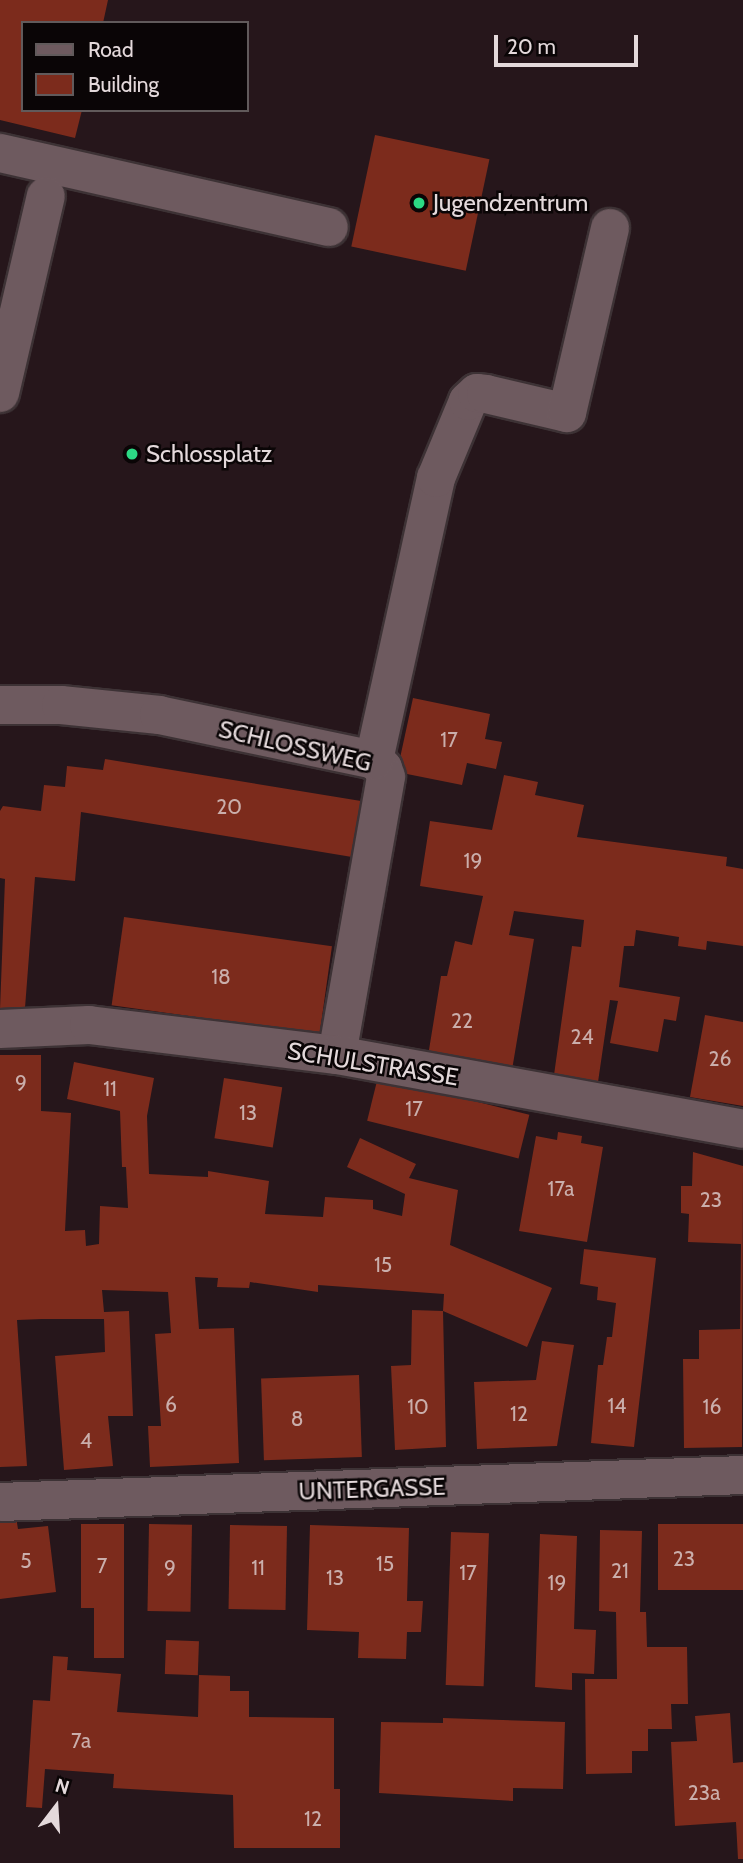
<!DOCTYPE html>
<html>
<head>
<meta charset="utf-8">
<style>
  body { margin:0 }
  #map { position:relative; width:743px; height:1863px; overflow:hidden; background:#26161b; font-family:Cabin,sans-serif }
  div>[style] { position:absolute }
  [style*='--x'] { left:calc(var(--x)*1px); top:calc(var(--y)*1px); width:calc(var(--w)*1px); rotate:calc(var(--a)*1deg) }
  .building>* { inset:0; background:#7c2b1c; transform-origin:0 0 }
  .roads { filter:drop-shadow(2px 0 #3d3235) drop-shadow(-2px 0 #3d3235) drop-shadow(0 2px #3d3235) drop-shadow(0 -2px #3d3235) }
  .minor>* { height:38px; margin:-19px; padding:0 19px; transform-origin:19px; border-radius:19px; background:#6e5a5f }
  .dots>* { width:19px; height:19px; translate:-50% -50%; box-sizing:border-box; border:4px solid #0a0506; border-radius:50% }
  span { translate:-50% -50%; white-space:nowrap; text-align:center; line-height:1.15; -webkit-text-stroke:5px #0a0506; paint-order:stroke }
  .number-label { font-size:21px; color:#caaeab }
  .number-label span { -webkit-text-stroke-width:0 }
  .poi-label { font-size:24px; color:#e4d9db }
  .left { translate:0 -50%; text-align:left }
  .street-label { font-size:24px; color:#e4d9db }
  .legend { position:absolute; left:21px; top:21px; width:228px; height:91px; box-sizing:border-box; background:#0a0506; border:2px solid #615a5b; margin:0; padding:9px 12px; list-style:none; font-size:21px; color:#e4d9db }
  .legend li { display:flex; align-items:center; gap:14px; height:35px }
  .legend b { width:35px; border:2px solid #615a5b }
  .north { position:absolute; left:21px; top:1772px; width:70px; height:70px; -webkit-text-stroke:5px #0a0506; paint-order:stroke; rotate:17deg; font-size:19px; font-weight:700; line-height:28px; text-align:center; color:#e4d9db }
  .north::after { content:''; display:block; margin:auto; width:24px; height:32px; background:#e4d9db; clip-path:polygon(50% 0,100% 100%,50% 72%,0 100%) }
  .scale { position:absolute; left:494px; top:35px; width:144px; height:32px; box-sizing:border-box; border:4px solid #e4d9db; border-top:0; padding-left:9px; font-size:21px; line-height:24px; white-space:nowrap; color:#e4d9db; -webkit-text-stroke:5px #0a0506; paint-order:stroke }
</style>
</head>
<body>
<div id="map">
  <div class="building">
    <i style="clip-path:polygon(0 0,108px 0,103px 23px,23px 23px,23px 110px,82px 110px,75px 138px,0 120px)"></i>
    <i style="left:375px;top:135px;width:117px;height:114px;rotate:12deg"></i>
    <i style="clip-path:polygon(413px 698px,490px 714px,485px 739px,502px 742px,496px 769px,467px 763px,462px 785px,397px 772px)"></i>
    <i style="clip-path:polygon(105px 759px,361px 801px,352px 857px,81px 812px,75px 881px,35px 877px,25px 1008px,0 1009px,5px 879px,0 878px,0 811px,3px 806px,41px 811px,44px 785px,65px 787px,67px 766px,103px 770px)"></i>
    <i style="clip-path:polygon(504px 775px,538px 782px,535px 795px,584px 805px,577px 837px,727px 857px,726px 866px,743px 869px,743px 946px,707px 941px,706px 950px,678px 946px,679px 937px,636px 930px,634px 946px,624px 946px,619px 987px,680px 997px,676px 1021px,664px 1019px,658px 1052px,610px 1043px,618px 1001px,610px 1000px,598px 1082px,554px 1075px,572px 946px,581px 947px,584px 920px,514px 911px,509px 935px,534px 939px,512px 1070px,428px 1056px,441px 976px,447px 976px,455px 941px,472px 945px,483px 896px,420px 886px,430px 821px,492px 830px)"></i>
    <i style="left:124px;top:917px;width:210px;height:89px;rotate:8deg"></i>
    <i style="clip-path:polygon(705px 1015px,743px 1022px,743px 1106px,690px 1097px)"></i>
    <i style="clip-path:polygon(0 1055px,41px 1055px,41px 1111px,71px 1113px,65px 1231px,85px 1230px,86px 1246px,99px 1244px,100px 1206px,128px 1208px,126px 1167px,122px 1167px,120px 1111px,67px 1099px,74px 1062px,154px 1078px,147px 1116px,149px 1174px,208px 1177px,208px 1171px,269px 1181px,265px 1214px,323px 1217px,325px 1197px,373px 1200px,373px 1209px,402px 1216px,405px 1194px,347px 1167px,360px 1138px,416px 1164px,409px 1178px,458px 1190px,450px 1245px,552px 1288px,527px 1347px,443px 1311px,444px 1294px,318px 1285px,318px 1292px,250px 1282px,249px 1288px,217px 1287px,218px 1278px,195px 1277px,199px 1329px,234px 1328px,239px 1463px,150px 1467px,148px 1426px,161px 1426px,155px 1334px,171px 1333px,168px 1292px,102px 1290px,104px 1312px,129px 1311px,133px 1416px,108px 1416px,113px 1466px,64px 1470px,55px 1356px,105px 1352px,104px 1319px,42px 1319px,17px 1320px,27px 1466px,0 1467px)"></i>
    <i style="left:378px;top:1077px;width:156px;height:45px;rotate:14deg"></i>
    <i style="left:224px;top:1078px;width:59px;height:61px;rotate:9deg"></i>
    <i style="clip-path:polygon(558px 1132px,582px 1136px,581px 1143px,603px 1147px,587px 1242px,519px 1231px,536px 1136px,557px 1140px)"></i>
    <i style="clip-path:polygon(693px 1152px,743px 1166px,742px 1447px,684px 1448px,683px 1359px,699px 1359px,699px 1330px,740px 1329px,741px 1244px,688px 1242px,689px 1214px,681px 1213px,681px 1186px,692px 1186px)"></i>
    <i style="clip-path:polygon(584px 1249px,656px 1258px,634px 1447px,591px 1443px,598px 1365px,603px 1365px,607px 1337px,612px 1337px,616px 1303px,597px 1300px,598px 1287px,580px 1284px)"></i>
    <i style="clip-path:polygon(412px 1310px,443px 1311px,446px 1447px,395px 1450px,391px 1366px,411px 1365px)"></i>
    <i style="clip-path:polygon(542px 1341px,574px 1345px,557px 1446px,477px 1449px,474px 1382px,536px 1380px)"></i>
    <i style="left:359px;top:1375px;width:82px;height:98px;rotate:88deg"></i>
    <i style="clip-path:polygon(16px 1517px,18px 1529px,48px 1526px,56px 1592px,0 1599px,0 1519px)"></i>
    <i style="clip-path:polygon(81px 1524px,124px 1524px,124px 1658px,94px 1658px,94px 1608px,81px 1608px)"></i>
    <i style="left:149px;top:1524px;width:43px;height:87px;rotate:1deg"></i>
    <i style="left:743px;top:1524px;width:66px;height:85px;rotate:90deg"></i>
    <i style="left:230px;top:1525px;width:57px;height:84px;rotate:1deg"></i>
    <i style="clip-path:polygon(310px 1525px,409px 1528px,407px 1601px,423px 1601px,421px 1632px,407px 1632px,406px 1659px,358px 1658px,359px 1632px,307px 1630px)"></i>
    <i style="clip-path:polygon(600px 1530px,642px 1531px,640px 1612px,646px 1612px,647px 1647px,687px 1647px,688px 1704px,671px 1704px,672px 1729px,648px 1729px,648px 1751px,632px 1751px,632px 1773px,586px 1774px,585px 1679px,617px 1679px,616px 1612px,599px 1611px)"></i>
    <i style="left:451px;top:1532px;width:38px;height:153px;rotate:2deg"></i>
    <i style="clip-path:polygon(540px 1534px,577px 1536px,574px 1629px,596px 1630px,594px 1674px,572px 1673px,572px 1690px,535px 1687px)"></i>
    <i style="left:166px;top:1640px;width:33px;height:34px;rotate:2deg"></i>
    <i style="clip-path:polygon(53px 1656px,68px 1657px,67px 1670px,121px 1674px,117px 1712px,198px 1717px,199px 1675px,230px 1676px,230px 1691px,249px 1691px,249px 1717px,334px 1718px,334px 1789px,340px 1789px,340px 1848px,234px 1848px,233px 1795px,113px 1788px,114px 1774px,45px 1769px,42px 1808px,26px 1807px,33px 1700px,50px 1701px)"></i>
    <i style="clip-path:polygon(730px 1713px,733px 1763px,743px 1762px,743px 1859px,738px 1859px,736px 1822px,675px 1826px,671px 1742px,697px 1741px,695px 1716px)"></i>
    <i style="clip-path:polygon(443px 1718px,565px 1722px,563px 1789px,513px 1788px,513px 1801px,379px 1793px,381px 1722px,443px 1723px)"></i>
  </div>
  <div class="roads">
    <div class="minor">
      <i style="--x:0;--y:153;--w:337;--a:12.7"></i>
      <i style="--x:0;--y:393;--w:202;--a:-76.9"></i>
      <i style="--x:0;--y:705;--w:61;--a:0"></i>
      <i style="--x:61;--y:705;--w:99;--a:5.8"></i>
      <i style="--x:159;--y:715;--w:220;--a:11.8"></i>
      <i style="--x:374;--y:760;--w:12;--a:42"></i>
      <i style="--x:383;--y:768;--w:9;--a:72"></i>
      <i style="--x:386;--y:777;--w:282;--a:100"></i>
      <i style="--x:374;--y:760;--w:289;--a:-77.6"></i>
      <i style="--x:436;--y:478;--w:83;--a:-67.4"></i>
      <i style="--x:468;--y:401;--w:12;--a:-42"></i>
      <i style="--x:477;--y:393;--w:9;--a:6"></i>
      <i style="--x:486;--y:394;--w:83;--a:13.2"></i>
      <i style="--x:567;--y:413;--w:190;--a:-76.9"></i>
      <i style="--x:0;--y:1029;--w:89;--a:-2.6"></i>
      <i style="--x:89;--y:1025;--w:250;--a:6.9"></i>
      <i style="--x:337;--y:1055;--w:413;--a:10.3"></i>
      <i style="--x:0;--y:1502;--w:743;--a:-2.08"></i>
    </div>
  </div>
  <div class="dots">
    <i style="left:419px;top:203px;background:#2cd884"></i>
    <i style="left:132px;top:454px;background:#2cd884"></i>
  </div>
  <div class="number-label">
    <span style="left:449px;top:740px">17</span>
    <span style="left:229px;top:807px">20</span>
    <span style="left:473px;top:861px">19</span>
    <span style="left:221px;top:977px">18</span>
    <span style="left:462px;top:1021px">22</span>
    <span style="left:582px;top:1037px">24</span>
    <span style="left:720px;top:1059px">26</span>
    <span style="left:21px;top:1083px">9</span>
    <span style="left:110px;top:1089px">11</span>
    <span style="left:414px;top:1109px">17</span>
    <span style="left:248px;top:1113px">13</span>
    <span style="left:561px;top:1189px">17a</span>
    <span style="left:711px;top:1200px">23</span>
    <span style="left:383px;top:1265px">15</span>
    <span style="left:171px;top:1405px">6</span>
    <span style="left:617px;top:1406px">14</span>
    <span style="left:418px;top:1407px">10</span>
    <span style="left:712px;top:1407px">16</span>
    <span style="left:519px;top:1414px">12</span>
    <span style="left:297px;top:1419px">8</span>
    <span style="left:86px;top:1441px">4</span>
    <span style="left:684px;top:1559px">23</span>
    <span style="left:26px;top:1561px">5</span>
    <span style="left:385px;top:1564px">15</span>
    <span style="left:102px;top:1566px">7</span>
    <span style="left:170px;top:1568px">9</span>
    <span style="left:258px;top:1568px">11</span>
    <span style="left:620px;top:1571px">21</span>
    <span style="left:468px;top:1573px">17</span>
    <span style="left:335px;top:1578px">13</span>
    <span style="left:557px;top:1583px">19</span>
    <span style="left:81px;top:1741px">7a</span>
    <span style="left:704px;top:1793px">23a</span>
    <span style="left:313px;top:1819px">12</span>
  </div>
  <div class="poi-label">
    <span class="left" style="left:433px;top:203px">Jugendzentrum</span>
    <span class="left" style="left:146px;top:454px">Schlossplatz</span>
  </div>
  <div class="street-label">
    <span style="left:295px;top:746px;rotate:13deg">SCHLOSSWEG</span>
    <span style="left:373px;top:1064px;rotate:9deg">SCHULSTRASSE</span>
    <span style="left:372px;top:1489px;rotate:-2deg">UNTERGASSE</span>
  </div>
  <ul class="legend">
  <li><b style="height:9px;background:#6e5a5f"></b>Road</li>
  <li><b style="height:19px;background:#7c2b1c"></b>Building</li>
  </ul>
  <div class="north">N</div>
  <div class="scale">20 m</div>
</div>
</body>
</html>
